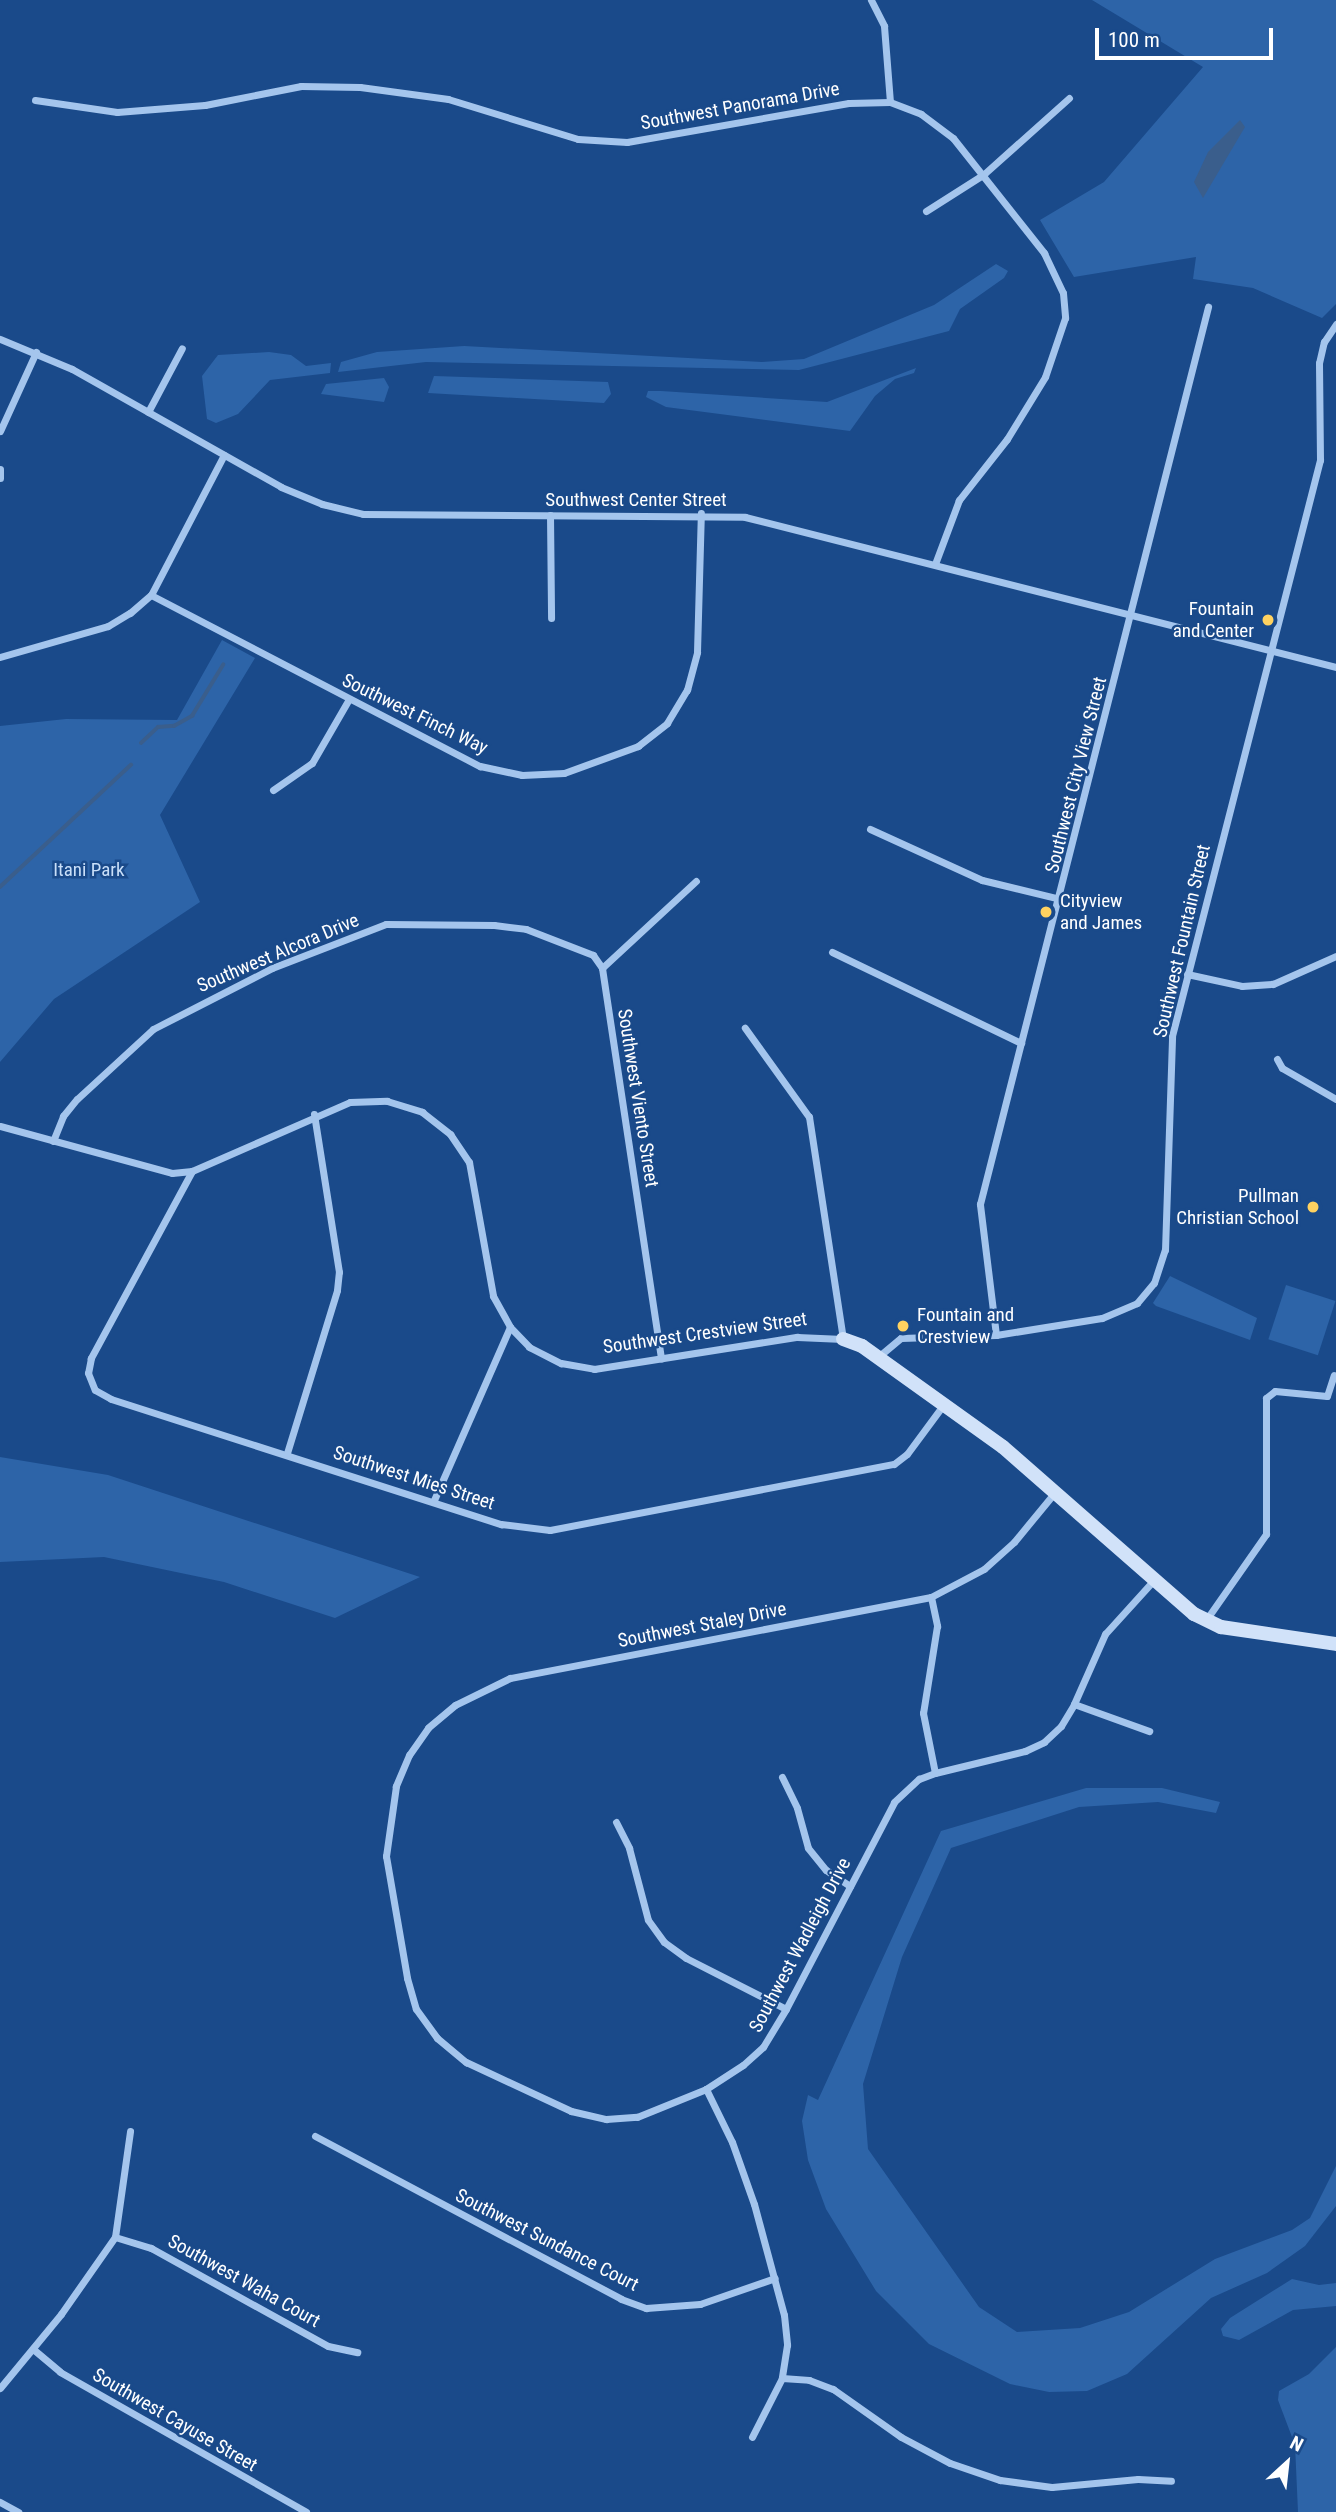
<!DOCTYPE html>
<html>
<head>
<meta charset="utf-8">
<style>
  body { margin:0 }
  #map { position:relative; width:1336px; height:2512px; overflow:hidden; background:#1a4a8a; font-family:"Roboto Condensed",sans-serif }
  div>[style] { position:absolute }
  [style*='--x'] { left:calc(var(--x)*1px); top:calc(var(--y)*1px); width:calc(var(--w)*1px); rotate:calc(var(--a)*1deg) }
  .green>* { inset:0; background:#2d64a8; transform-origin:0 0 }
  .water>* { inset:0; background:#3a5e8c }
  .stream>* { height:3.5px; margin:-1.75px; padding:0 1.75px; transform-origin:1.75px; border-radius:1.75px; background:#3a5e8c }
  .street>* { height:7px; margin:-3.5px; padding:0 3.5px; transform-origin:3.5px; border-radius:3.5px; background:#a4c5ed }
  .secondary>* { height:14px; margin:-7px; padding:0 7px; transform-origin:7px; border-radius:7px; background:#d1e2f9 }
  .dots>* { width:19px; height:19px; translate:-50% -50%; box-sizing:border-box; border:4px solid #1a4a8a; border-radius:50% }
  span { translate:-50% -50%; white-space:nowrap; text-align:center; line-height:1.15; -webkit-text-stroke:5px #1a4a8a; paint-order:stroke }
  .street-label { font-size:19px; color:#fff }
  .poi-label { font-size:19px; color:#fff }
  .right { translate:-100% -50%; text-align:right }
  .left { translate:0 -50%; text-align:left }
  .park-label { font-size:19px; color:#c9dff9 }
  .north { position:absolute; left:1252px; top:2428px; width:70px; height:70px; -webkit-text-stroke:5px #1a4a8a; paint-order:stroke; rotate:27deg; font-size:19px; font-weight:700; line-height:28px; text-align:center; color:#fff }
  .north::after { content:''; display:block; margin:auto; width:24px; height:32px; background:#fff; clip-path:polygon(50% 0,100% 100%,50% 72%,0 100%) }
  .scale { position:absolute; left:1095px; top:28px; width:178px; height:32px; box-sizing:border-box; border:4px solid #fff; border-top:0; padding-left:9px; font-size:21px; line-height:24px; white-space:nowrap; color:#fff; -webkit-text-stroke:5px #1a4a8a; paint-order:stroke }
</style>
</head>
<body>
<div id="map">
  <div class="green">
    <i style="clip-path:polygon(1092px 0,1336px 0,1336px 304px,1322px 318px,1253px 288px,1193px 279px,1196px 257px,1074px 277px,1040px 220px,1104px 182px,1203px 67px)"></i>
    <i style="clip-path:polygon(996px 264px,1008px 271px,1004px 278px,960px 309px,949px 331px,799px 370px,426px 362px,338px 372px,341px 362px,377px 352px,464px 346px,762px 362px,804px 359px,934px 305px)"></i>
    <i style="clip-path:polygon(269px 352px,291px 355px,306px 366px,331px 363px,330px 373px,270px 380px,238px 414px,216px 423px,207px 419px,202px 376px,218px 355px)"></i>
    <i style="clip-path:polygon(916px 368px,914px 373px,895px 379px,875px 396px,850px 431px,666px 407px,646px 397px,648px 391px,661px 391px,827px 402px)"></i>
    <i style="clip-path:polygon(434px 376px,608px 382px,611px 394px,604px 403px,428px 393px)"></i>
    <i style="clip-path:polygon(384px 378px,389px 387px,384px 402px,321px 394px,326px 384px)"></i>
    <i style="clip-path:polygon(222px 640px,255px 658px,160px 815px,200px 902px,54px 999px,0 1062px,0 726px,66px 719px,177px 720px)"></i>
    <i style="clip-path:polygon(1170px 1276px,1257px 1318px,1250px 1340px,1156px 1306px,1153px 1303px)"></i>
    <i style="left:1286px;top:1285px;width:52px;height:57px;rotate:18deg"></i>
    <i style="clip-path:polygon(0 1457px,108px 1475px,420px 1577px,335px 1618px,224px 1582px,104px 1557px,0 1562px)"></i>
    <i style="clip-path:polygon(1086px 1788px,1162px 1788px,1220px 1802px,1216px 1813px,1158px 1802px,1079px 1807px,951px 1848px,902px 1957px,863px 2084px,868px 2149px,979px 2307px,1017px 2332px,1080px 2328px,1129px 2312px,1215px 2259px,1292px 2230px,1310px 2218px,1336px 2166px,1336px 2206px,1305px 2246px,1267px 2273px,1211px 2298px,1127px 2374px,1087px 2391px,1049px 2392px,1010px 2384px,929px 2344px,876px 2291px,826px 2209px,808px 2160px,802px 2121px,808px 2095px,818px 2100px,941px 1831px)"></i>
    <i style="clip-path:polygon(1292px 2279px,1319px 2285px,1336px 2283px,1336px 2306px,1293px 2310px,1239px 2340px,1223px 2336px,1221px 2329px,1230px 2318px)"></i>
    <i style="clip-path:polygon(1336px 2347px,1336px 2512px,1298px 2512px,1295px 2445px,1278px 2400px,1279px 2391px,1309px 2374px)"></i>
  </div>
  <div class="water">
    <i style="clip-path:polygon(1240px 120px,1245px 127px,1203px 198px,1194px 182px,1208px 152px)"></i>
  </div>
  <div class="stream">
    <i style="--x:141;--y:743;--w:23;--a:-43"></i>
    <i style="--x:158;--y:727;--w:16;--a:-4"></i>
    <i style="--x:174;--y:726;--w:21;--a:-29"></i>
    <i style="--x:192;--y:716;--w:60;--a:-58.7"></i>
    <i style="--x:0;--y:887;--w:179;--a:-43"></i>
  </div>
  <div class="street">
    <i style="--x:871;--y:0;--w:29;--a:63"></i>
    <i style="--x:884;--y:26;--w:76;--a:85.5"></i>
    <i style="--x:35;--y:100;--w:83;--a:8.3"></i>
    <i style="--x:117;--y:112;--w:88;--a:-4.5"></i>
    <i style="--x:205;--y:105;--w:98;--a:-11.2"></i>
    <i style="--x:301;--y:86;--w:59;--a:1"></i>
    <i style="--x:360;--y:87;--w:89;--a:7.8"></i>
    <i style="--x:448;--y:99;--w:136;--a:17.1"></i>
    <i style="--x:578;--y:139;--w:49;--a:3.5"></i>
    <i style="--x:627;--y:142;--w:225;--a:-10"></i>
    <i style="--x:849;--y:103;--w:41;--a:-1.4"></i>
    <i style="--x:890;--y:102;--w:33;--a:21"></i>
    <i style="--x:921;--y:114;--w:40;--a:37"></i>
    <i style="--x:953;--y:138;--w:147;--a:51.6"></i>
    <i style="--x:1044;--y:253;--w:44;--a:64.6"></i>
    <i style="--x:1063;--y:293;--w:25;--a:85"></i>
    <i style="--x:1065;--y:318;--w:62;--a:108.7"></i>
    <i style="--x:1045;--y:377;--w:73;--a:121.5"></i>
    <i style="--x:1007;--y:439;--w:78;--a:128.2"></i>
    <i style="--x:959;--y:500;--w:68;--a:110.6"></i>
    <i style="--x:926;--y:211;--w:69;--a:-32.5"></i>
    <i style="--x:984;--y:174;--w:114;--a:-41.8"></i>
    <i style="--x:0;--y:339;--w:78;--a:22.6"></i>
    <i style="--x:72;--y:369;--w:240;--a:29.4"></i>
    <i style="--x:281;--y:487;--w:44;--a:22.5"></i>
    <i style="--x:322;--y:504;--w:42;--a:13.7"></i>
    <i style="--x:363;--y:514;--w:382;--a:0.4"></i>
    <i style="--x:745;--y:517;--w:610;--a:14.24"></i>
    <i style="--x:148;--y:412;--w:72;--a:-62"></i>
    <i style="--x:0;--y:431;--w:87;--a:-65.5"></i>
    <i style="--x:0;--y:469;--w:9;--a:90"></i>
    <i style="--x:550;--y:515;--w:103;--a:89.4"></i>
    <i style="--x:151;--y:595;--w:371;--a:27.5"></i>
    <i style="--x:480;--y:766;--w:43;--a:12.1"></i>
    <i style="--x:522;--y:775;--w:42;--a:-2.7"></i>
    <i style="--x:564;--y:773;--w:79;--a:-20"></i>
    <i style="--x:638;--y:746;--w:37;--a:-38"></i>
    <i style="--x:667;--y:723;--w:39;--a:-59"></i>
    <i style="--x:687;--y:690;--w:39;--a:-75"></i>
    <i style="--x:697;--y:652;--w:139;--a:-88.4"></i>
    <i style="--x:0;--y:657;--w:112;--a:-16"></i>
    <i style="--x:108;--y:626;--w:26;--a:-31"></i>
    <i style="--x:130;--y:613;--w:28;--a:-41"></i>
    <i style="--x:151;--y:595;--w:158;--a:-62.5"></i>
    <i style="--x:273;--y:790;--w:47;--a:-34.7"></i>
    <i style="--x:312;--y:763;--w:74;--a:-60"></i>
    <i style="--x:870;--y:829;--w:123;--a:24.5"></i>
    <i style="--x:982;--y:880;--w:80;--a:13.7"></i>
    <i style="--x:832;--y:952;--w:210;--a:25.7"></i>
    <i style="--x:602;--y:968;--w:128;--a:-42.8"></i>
    <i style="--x:1187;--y:974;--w:56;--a:12.3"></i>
    <i style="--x:1242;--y:986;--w:31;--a:-4"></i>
    <i style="--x:1273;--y:984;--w:69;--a:-24"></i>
    <i style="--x:1277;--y:1059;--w:10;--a:61"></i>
    <i style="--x:1282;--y:1068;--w:62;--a:29.9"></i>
    <i style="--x:0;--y:1126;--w:178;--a:15.3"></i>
    <i style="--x:172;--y:1173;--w:20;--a:-6"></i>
    <i style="--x:192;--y:1171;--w:172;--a:-23.6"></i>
    <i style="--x:350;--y:1102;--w:37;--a:-2"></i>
    <i style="--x:387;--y:1101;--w:37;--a:17"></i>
    <i style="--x:422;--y:1112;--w:36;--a:38"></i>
    <i style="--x:450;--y:1134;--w:34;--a:56"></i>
    <i style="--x:469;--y:1162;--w:136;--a:79.8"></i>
    <i style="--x:493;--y:1296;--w:35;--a:61"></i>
    <i style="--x:510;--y:1327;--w:28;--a:46"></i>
    <i style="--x:529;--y:1347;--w:36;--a:27"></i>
    <i style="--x:561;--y:1363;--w:34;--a:10"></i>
    <i style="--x:594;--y:1369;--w:206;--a:-9"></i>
    <i style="--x:797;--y:1337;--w:46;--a:2.5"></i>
    <i style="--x:843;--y:1339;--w:225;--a:-98.7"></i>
    <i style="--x:809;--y:1117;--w:110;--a:-125.7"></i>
    <i style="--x:53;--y:1141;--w:27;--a:-68"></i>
    <i style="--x:63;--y:1116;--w:22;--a:-51"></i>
    <i style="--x:77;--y:1099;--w:103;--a:-42.6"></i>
    <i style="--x:153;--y:1029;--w:134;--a:-27.1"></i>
    <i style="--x:272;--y:968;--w:122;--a:-21.1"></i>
    <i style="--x:386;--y:924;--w:108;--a:0.5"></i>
    <i style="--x:494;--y:925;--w:32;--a:7"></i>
    <i style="--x:526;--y:929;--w:72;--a:21.2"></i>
    <i style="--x:593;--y:955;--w:16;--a:55"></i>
    <i style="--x:602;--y:968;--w:395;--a:81.4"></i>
    <i style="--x:192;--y:1171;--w:213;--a:118.4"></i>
    <i style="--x:91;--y:1358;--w:15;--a:101"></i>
    <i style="--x:88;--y:1373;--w:18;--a:68"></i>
    <i style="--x:95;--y:1390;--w:18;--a:29"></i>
    <i style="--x:111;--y:1399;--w:410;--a:17.8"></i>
    <i style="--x:501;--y:1524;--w:49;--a:7"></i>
    <i style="--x:550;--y:1530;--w:350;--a:-10.9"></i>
    <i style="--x:894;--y:1464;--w:16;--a:-38"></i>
    <i style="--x:907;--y:1454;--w:62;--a:-53.5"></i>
    <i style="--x:996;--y:1335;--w:132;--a:-97"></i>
    <i style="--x:980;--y:1204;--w:926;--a:-75.74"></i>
    <i style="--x:878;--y:1357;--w:30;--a:-40"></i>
    <i style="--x:901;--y:1338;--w:95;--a:-1.8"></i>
    <i style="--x:996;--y:1335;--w:107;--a:-9.1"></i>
    <i style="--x:1102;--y:1318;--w:38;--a:-23"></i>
    <i style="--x:1137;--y:1303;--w:26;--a:-50"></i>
    <i style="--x:1154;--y:1283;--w:35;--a:-72"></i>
    <i style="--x:1165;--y:1250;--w:214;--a:-88.1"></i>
    <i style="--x:1172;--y:1036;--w:595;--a:-75.59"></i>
    <i style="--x:1320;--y:460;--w:97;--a:-90.6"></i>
    <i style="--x:1319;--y:363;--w:22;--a:-77"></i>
    <i style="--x:1324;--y:342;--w:22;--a:-56"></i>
    <i style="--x:287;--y:1453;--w:170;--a:-72.9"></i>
    <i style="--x:337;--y:1290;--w:18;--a:-84"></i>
    <i style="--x:339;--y:1272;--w:160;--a:-99"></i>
    <i style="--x:1056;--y:1491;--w:66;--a:129.5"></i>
    <i style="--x:1014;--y:1542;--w:40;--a:138"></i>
    <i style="--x:984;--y:1569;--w:60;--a:152.2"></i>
    <i style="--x:931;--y:1597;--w:429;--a:169.1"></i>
    <i style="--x:510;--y:1678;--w:61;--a:153.9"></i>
    <i style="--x:455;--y:1705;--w:35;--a:140"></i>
    <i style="--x:428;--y:1728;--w:33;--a:125"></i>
    <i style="--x:409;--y:1755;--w:34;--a:113"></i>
    <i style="--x:396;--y:1786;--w:71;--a:98.1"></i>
    <i style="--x:386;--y:1856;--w:124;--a:80.2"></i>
    <i style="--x:407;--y:1978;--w:32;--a:74"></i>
    <i style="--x:416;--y:2009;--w:36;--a:54"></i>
    <i style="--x:437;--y:2038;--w:38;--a:40"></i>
    <i style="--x:466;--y:2062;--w:116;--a:25"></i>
    <i style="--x:571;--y:2111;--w:36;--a:13"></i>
    <i style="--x:606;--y:2119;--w:31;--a:-4"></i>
    <i style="--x:637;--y:2117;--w:74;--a:-22.1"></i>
    <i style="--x:706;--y:2089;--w:44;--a:-33"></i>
    <i style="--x:743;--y:2065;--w:27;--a:-42"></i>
    <i style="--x:763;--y:2047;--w:44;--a:-58.8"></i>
    <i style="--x:786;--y:2009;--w:233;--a:-62.4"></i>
    <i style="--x:894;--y:1802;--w:34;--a:-43"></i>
    <i style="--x:919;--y:1779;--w:17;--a:-21"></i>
    <i style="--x:935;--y:1773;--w:93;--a:-13.7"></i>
    <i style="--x:1025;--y:1751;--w:21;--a:-25"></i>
    <i style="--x:1044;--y:1742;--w:23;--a:-43"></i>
    <i style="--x:1061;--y:1726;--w:26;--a:-59"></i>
    <i style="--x:1074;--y:1704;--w:77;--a:-66.1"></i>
    <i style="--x:1105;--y:1634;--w:73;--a:-47.8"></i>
    <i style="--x:434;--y:1500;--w:189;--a:-66.3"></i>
    <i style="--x:931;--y:1597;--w:30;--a:78"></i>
    <i style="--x:937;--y:1626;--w:88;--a:99.1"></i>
    <i style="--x:923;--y:1713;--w:61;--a:78.7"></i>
    <i style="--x:1206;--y:1620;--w:105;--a:-55.1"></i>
    <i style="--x:1266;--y:1534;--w:136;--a:-90"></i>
    <i style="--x:1266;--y:1398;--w:11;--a:-38"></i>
    <i style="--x:1275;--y:1391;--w:52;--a:5.5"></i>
    <i style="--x:1327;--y:1396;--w:22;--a:-72"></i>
    <i style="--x:1074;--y:1704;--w:80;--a:19.8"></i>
    <i style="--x:782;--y:1777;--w:34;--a:64"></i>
    <i style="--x:797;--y:1808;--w:41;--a:74.6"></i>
    <i style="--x:808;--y:1848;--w:28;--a:51"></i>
    <i style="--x:826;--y:1870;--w:29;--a:34"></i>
    <i style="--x:616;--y:1822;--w:29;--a:63"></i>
    <i style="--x:629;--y:1848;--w:74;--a:75.2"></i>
    <i style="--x:648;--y:1920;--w:27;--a:54"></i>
    <i style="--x:664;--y:1942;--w:27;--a:36"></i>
    <i style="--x:686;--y:1958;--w:112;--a:27"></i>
    <i style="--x:706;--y:2089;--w:59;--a:63.9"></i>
    <i style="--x:732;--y:2142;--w:66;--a:70.5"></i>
    <i style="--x:754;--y:2204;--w:115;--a:74.9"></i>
    <i style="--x:784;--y:2315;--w:30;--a:84"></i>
    <i style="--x:787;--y:2345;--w:33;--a:99"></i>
    <i style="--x:782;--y:2378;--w:66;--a:117"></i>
    <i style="--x:315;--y:2136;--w:347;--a:28"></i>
    <i style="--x:621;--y:2299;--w:27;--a:20"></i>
    <i style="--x:646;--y:2308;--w:54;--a:-4.2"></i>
    <i style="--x:700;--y:2304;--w:79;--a:-19.1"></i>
    <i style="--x:115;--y:2237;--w:38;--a:17"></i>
    <i style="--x:151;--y:2248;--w:202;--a:29"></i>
    <i style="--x:328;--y:2346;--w:30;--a:12"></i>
    <i style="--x:33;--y:2349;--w:35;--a:40"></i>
    <i style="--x:60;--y:2372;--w:283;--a:29.6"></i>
    <i style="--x:782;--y:2378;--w:27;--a:4"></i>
    <i style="--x:809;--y:2380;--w:26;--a:21"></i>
    <i style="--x:833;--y:2389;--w:83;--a:35.2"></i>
    <i style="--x:901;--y:2437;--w:55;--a:28"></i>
    <i style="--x:950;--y:2463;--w:53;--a:18.8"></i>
    <i style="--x:1000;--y:2480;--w:52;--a:7.7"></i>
    <i style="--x:1052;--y:2487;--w:86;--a:-5.3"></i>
    <i style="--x:1138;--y:2479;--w:33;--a:3"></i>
    <i style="--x:0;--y:2388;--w:96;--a:-50.5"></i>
    <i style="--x:61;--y:2314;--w:94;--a:-55"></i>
    <i style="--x:115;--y:2237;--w:107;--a:-81.9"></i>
    <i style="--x:0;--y:2502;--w:21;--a:29"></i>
  </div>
  <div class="secondary">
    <i style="--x:843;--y:1339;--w:20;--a:20"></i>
    <i style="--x:862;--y:1346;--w:173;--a:35.6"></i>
    <i style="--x:1003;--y:1447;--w:254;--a:41.2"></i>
    <i style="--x:1194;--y:1614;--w:30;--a:26"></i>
    <i style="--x:1221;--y:1627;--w:116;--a:8.4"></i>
  </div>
  <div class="dots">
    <i style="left:1268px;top:620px;background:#ffd260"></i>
    <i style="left:1046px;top:912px;background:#ffd260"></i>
    <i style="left:1313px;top:1207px;background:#ffd260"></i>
    <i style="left:903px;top:1326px;background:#ffd260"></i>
  </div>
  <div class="street-label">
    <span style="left:740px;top:106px;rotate:-10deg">Southwest Panorama Drive</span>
    <span style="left:636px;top:500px">Southwest Center Street</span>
    <span style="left:415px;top:714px;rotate:26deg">Southwest Finch Way</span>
    <span style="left:1076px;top:775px;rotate:-76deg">Southwest City View Street</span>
    <span style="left:1182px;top:941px;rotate:-77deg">Southwest Fountain Street</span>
    <span style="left:278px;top:953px;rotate:-23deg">Southwest Alcora Drive</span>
    <span style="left:638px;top:1098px;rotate:81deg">Southwest Viento Street</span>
    <span style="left:705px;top:1333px;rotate:-8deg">Southwest Crestview Street</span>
    <span style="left:414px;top:1478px;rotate:18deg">Southwest Mies Street</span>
    <span style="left:702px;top:1625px;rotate:-11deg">Southwest Staley Drive</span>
    <span style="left:800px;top:1945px;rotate:-62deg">Southwest Wadleigh Drive</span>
    <span style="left:547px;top:2240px;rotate:27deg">Southwest Sundance Court</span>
    <span style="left:244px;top:2281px;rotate:29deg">Southwest Waha Court</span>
    <span style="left:175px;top:2420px;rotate:30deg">Southwest Cayuse Street</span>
  </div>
  <div class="poi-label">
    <span class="right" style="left:1254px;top:620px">Fountain<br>and Center</span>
    <span class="left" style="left:1060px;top:912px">Cityview<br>and James</span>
    <span class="right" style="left:1299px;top:1207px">Pullman<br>Christian School</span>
    <span class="left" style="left:917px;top:1326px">Fountain and<br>Crestview</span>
  </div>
  <div class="park-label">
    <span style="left:89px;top:870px">Itani Park</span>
  </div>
  <div class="north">N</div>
  <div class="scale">100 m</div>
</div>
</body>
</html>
